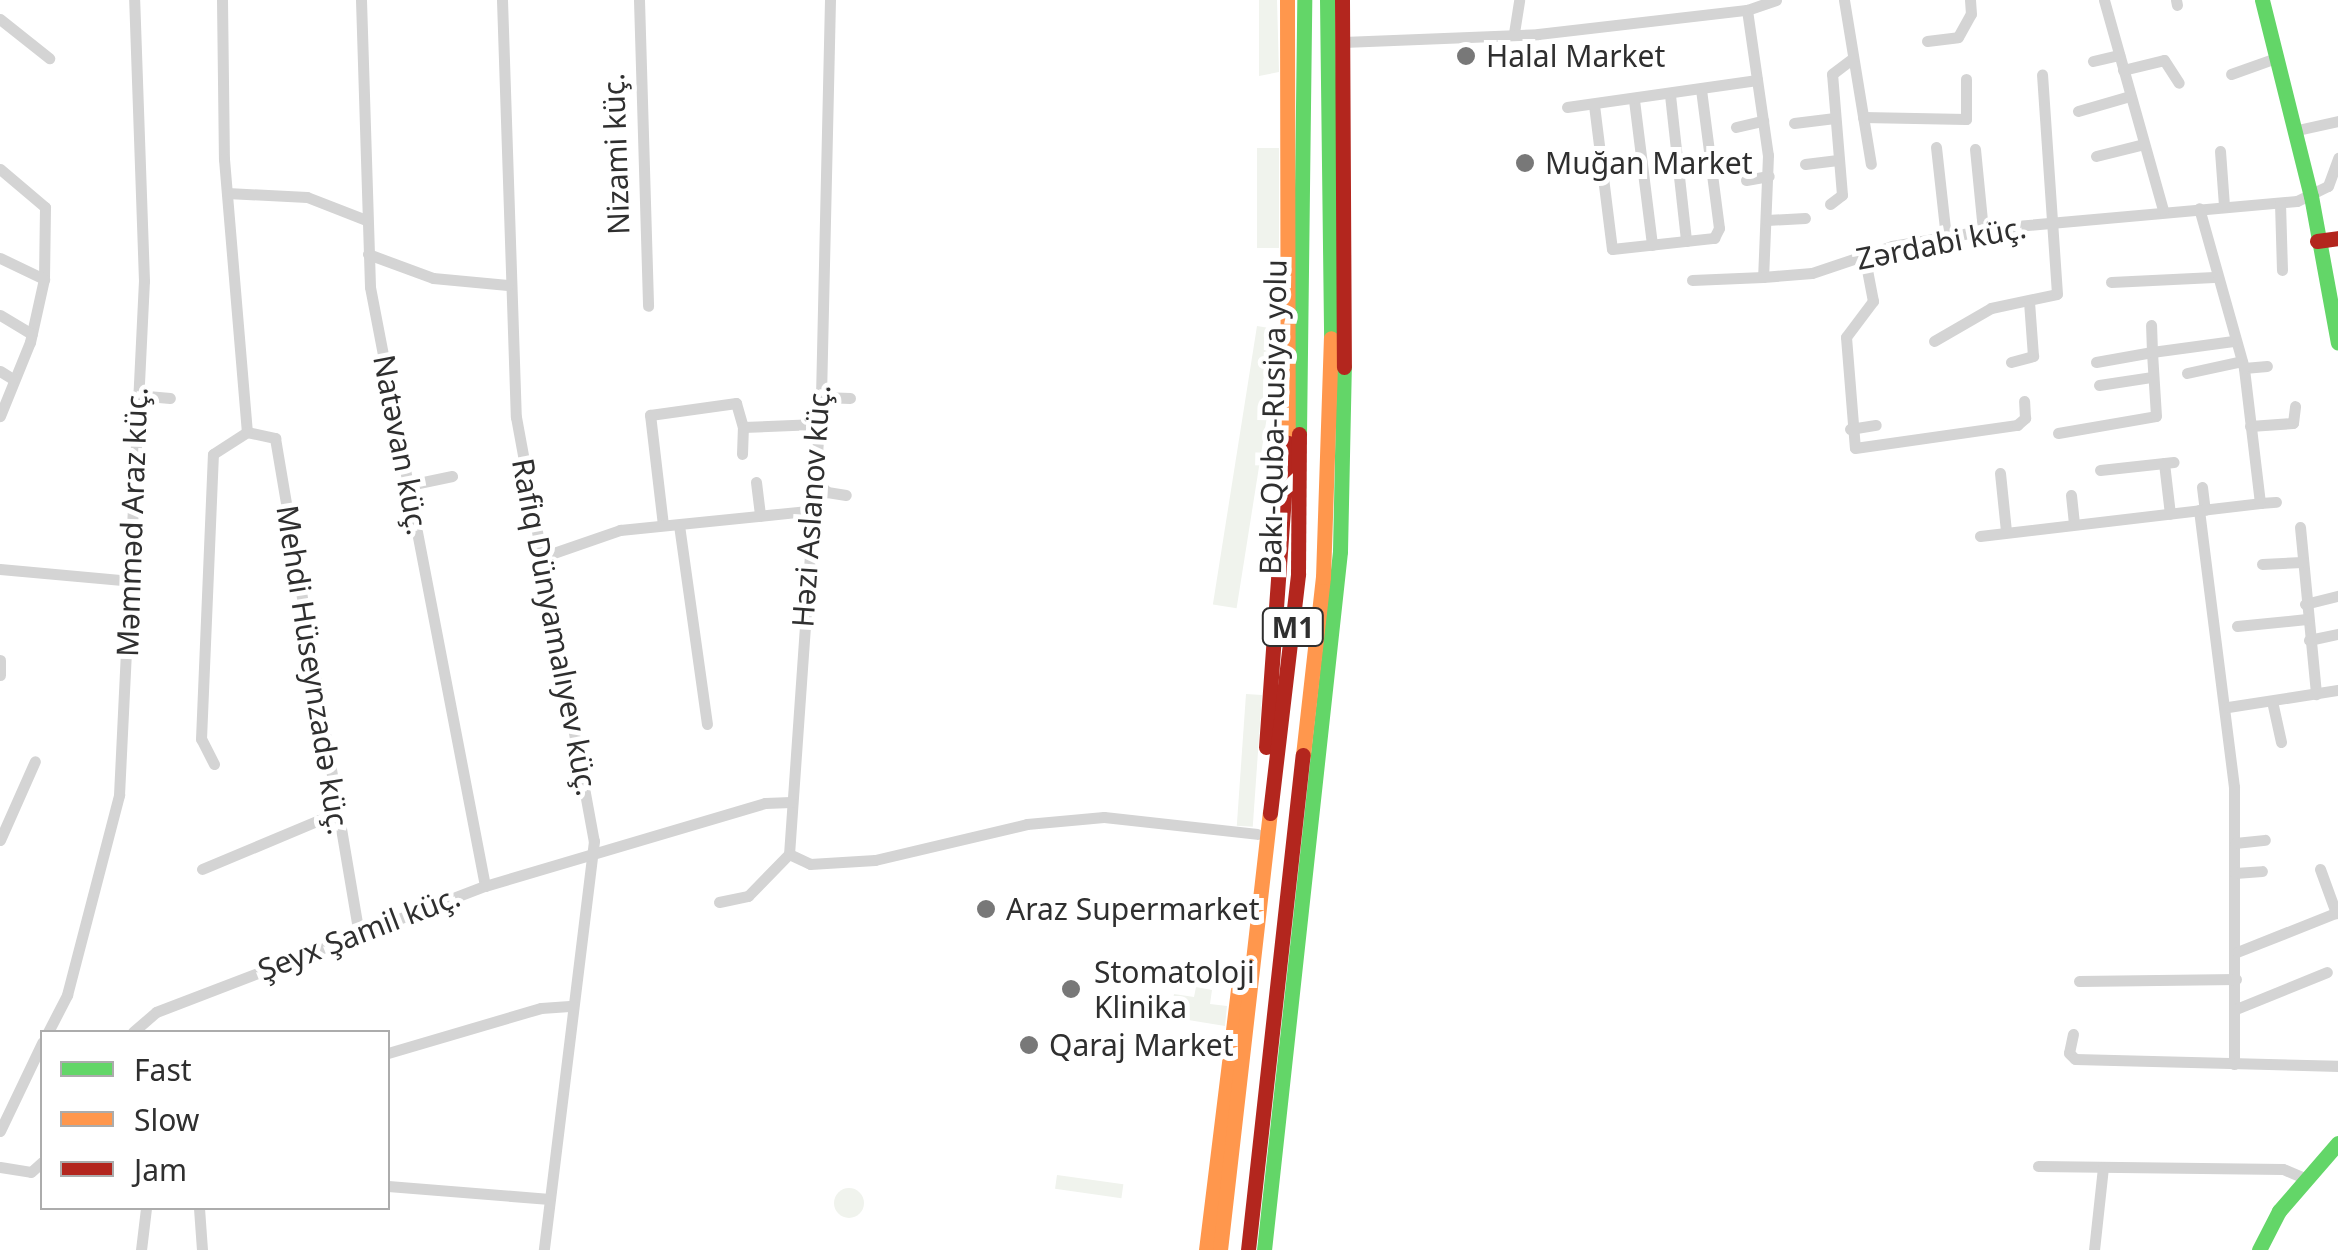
<!DOCTYPE html>
<html>
<head>
<meta charset="utf-8">
<style>
  body { margin:0 }
  #map { position:relative; width:2338px; height:1250px; overflow:hidden; background:#fff; font-family:"Noto Sans",sans-serif }
  div>[style] { position:absolute }
  [style*='--x'] { left:calc(var(--x)*1px); top:calc(var(--y)*1px); width:calc(var(--w)*1px); rotate:calc(var(--a)*1deg) }
  .green>* { inset:0; background:#f0f3ed; transform-origin:0 0 }
  .round { border-radius:50% }
  .street>* { height:11px; margin:-5.5px; padding:0 5.5px; transform-origin:5.5px; border-radius:5.5px; background:#d4d4d4 }
  .fast>* { height:15px; margin:-7.5px; padding:0 7.5px; transform-origin:7.5px; border-radius:7.5px; background:#63d668 }
  .slow>* { height:15px; margin:-7.5px; padding:0 7.5px; transform-origin:7.5px; border-radius:7.5px; background:#ff974d }
  .jam>* { height:15px; margin:-7.5px; padding:0 7.5px; transform-origin:7.5px; border-radius:7.5px; background:#b3261e }
  .dots>* { width:28px; height:28px; translate:-50% -50%; box-sizing:border-box; border:5px solid #fff; border-radius:50% }
  span { translate:-50% -50%; white-space:nowrap; text-align:center; line-height:1.15; -webkit-text-stroke:10px #fff; paint-order:stroke }
  .shield-label span { padding:2px 8px; background:#fff; border:2px solid; border-radius:8px; -webkit-text-stroke-width:0 }
  .shield-label { font-size:28px; color:#2f2f2f; font-weight:700 }
  .poi-label { font-size:30px; color:#2f2f2f }
  .left { translate:0 -50%; text-align:left }
  .street-label { font-size:30px; color:#2f2f2f }
  .legend { position:absolute; left:40px; top:1030px; width:350px; height:180px; box-sizing:border-box; background:#fff; border:2px solid #acacac; margin:0; padding:12px 18px; list-style:none; font-size:30px; color:#2f2f2f }
  .legend li { display:flex; align-items:center; gap:20px; height:50px }
  .legend b { width:50px; border:2px solid #acacac }
</style>
</head>
<body>
<div id="map">
  <div class="green">
    <i style="clip-path:polygon(1259px 0,1277px 0,1279px 72px,1259px 76px)"></i>
    <i style="left:1257px;top:148px;width:22px;height:100px"></i>
    <i style="left:1257px;top:326px;width:24px;height:282px;rotate:9deg"></i>
    <i style="left:1246px;top:694px;width:16px;height:132px;rotate:4deg"></i>
    <i style="clip-path:polygon(1196px 987px,1212px 990px,1210px 1004px,1227px 1006px,1225px 1026px,1170px 1017px,1174px 994px,1194px 997px)"></i>
    <i style="left:1057px;top:1175px;width:67px;height:14px;rotate:8deg"></i>
    <i class="round" style="left:834px;top:1188px;width:30px;height:30px"></i>
  </div>
  <div class="street">
    <i style="--x:222;--y:0;--w:159;--a:89.3"></i>
    <i style="--x:224;--y:159;--w:274;--a:85.2"></i>
    <i style="--x:247;--y:432;--w:29;--a:12"></i>
    <i style="--x:275;--y:438;--w:500;--a:80.4"></i>
    <i style="--x:361;--y:0;--w:287;--a:88.2"></i>
    <i style="--x:370;--y:287;--w:610;--a:79.13"></i>
    <i style="--x:502;--y:0;--w:417;--a:88.1"></i>
    <i style="--x:516;--y:417;--w:431;--a:79.6"></i>
    <i style="--x:594;--y:841;--w:412;--a:97"></i>
    <i style="--x:639;--y:0;--w:306;--a:88.3"></i>
    <i style="--x:830;--y:0;--w:397;--a:91.3"></i>
    <i style="--x:821;--y:397;--w:458;--a:94"></i>
    <i style="--x:789;--y:854;--w:23;--a:25"></i>
    <i style="--x:810;--y:864;--w:65;--a:-3.5"></i>
    <i style="--x:875;--y:860;--w:156;--a:-13.3"></i>
    <i style="--x:1027;--y:824;--w:77;--a:-5.2"></i>
    <i style="--x:1104;--y:817;--w:154;--a:6.3"></i>
    <i style="--x:1776;--y:0;--w:31;--a:161"></i>
    <i style="--x:1747;--y:10;--w:147;--a:81.8"></i>
    <i style="--x:1768;--y:155;--w:122;--a:92.3"></i>
    <i style="--x:1763;--y:277;--w:49;--a:-4.7"></i>
    <i style="--x:1812;--y:273;--w:84;--a:-18.6"></i>
    <i style="--x:1892;--y:246;--w:115;--a:-9.5"></i>
    <i style="--x:2005;--y:227;--w:293;--a:-5.1"></i>
    <i style="--x:2297;--y:201;--w:34;--a:-26"></i>
    <i style="--x:2328;--y:186;--w:30;--a:-70"></i>
    <i style="--x:1844;--y:0;--w:166;--a:80.7"></i>
    <i style="--x:2104;--y:0;--w:218;--a:74.3"></i>
    <i style="--x:2176;--y:0;--w:5;--a:79"></i>
    <i style="--x:0;--y:19;--w:63;--a:38.5"></i>
    <i style="--x:1514;--y:33;--w:33;--a:-81"></i>
    <i style="--x:1927;--y:41;--w:31;--a:-7"></i>
    <i style="--x:1958;--y:37;--w:26;--a:-61"></i>
    <i style="--x:1971;--y:14;--w:14;--a:-94"></i>
    <i style="--x:1343;--y:42;--w:195;--a:-2.3"></i>
    <i style="--x:1538;--y:34;--w:210;--a:-6.6"></i>
    <i style="--x:2093;--y:61;--w:27;--a:-13"></i>
    <i style="--x:2123;--y:70;--w:42;--a:-13.7"></i>
    <i style="--x:2164;--y:60;--w:27;--a:57"></i>
    <i style="--x:2231;--y:74;--w:48;--a:-19.6"></i>
    <i style="--x:1670;--y:95;--w:147;--a:83.7"></i>
    <i style="--x:1634;--y:100;--w:146;--a:82.9"></i>
    <i style="--x:1594;--y:105;--w:145;--a:82.9"></i>
    <i style="--x:1612;--y:249;--w:103;--a:-6.2"></i>
    <i style="--x:1714;--y:238;--w:11;--a:-63"></i>
    <i style="--x:1719;--y:228;--w:139;--a:-97.4"></i>
    <i style="--x:1567;--y:107;--w:192;--a:-8.1"></i>
    <i style="--x:2078;--y:111;--w:54;--a:-16.1"></i>
    <i style="--x:1863;--y:117;--w:103;--a:1.1"></i>
    <i style="--x:1966;--y:119;--w:40;--a:-90"></i>
    <i style="--x:1794;--y:123;--w:41;--a:-7"></i>
    <i style="--x:1736;--y:127;--w:28;--a:-13"></i>
    <i style="--x:2293;--y:131;--w:46;--a:-12.5"></i>
    <i style="--x:1936;--y:147;--w:91;--a:83.7"></i>
    <i style="--x:1975;--y:149;--w:81;--a:84.4"></i>
    <i style="--x:2220;--y:151;--w:55;--a:85.8"></i>
    <i style="--x:2096;--y:156;--w:49;--a:-14"></i>
    <i style="--x:1805;--y:164;--w:33;--a:-7"></i>
    <i style="--x:0;--y:169;--w:59;--a:40.2"></i>
    <i style="--x:45;--y:207;--w:72;--a:90.8"></i>
    <i style="--x:44;--y:279;--w:65;--a:102.5"></i>
    <i style="--x:30;--y:342;--w:80;--a:112.1"></i>
    <i style="--x:1746;--y:180;--w:23;--a:-10"></i>
    <i style="--x:227;--y:193;--w:80;--a:2.9"></i>
    <i style="--x:307;--y:197;--w:63;--a:21.3"></i>
    <i style="--x:2280;--y:203;--w:67;--a:88.3"></i>
    <i style="--x:1830;--y:204;--w:15;--a:-37"></i>
    <i style="--x:1842;--y:195;--w:121;--a:-94.7"></i>
    <i style="--x:1832;--y:74;--w:25;--a:-37"></i>
    <i style="--x:1767;--y:220;--w:38;--a:-3"></i>
    <i style="--x:368;--y:254;--w:69;--a:20.3"></i>
    <i style="--x:433;--y:278;--w:75;--a:5.3"></i>
    <i style="--x:1864;--y:254;--w:48;--a:79.2"></i>
    <i style="--x:1873;--y:301;--w:45;--a:126.9"></i>
    <i style="--x:1846;--y:337;--w:111;--a:85.4"></i>
    <i style="--x:1855;--y:448;--w:164;--a:-8.1"></i>
    <i style="--x:2017;--y:425;--w:11;--a:-41"></i>
    <i style="--x:2025;--y:418;--w:17;--a:-93"></i>
    <i style="--x:0;--y:258;--w:49;--a:25.5"></i>
    <i style="--x:1692;--y:280;--w:71;--a:-2.4"></i>
    <i style="--x:2111;--y:282;--w:103;--a:-2.8"></i>
    <i style="--x:0;--y:315;--w:37;--a:31"></i>
    <i style="--x:1934;--y:341;--w:66;--a:-30.1"></i>
    <i style="--x:1991;--y:308;--w:67;--a:-12"></i>
    <i style="--x:2057;--y:294;--w:220;--a:-93.9"></i>
    <i style="--x:2011;--y:362;--w:23;--a:-15"></i>
    <i style="--x:2033;--y:356;--w:54;--a:-94.2"></i>
    <i style="--x:2096;--y:362;--w:57;--a:-10.1"></i>
    <i style="--x:2152;--y:352;--w:27;--a:-92"></i>
    <i style="--x:2244;--y:368;--w:23;--a:-5"></i>
    <i style="--x:0;--y:371;--w:15;--a:32"></i>
    <i style="--x:2187;--y:373;--w:56;--a:-12.3"></i>
    <i style="--x:2099;--y:385;--w:54;--a:-8.6"></i>
    <i style="--x:136;--y:395;--w:34;--a:5"></i>
    <i style="--x:821;--y:397;--w:29;--a:2"></i>
    <i style="--x:2250;--y:426;--w:43;--a:-4"></i>
    <i style="--x:2293;--y:423;--w:17;--a:-83"></i>
    <i style="--x:1850;--y:429;--w:26;--a:-9"></i>
    <i style="--x:2058;--y:433;--w:99;--a:-9.8"></i>
    <i style="--x:2156;--y:416;--w:64;--a:-93.6"></i>
    <i style="--x:2152;--y:352;--w:82;--a:-7.7"></i>
    <i style="--x:742;--y:454;--w:27;--a:-88"></i>
    <i style="--x:2164;--y:463;--w:51;--a:83.3"></i>
    <i style="--x:2100;--y:470;--w:74;--a:-6.2"></i>
    <i style="--x:2000;--y:473;--w:58;--a:84.1"></i>
    <i style="--x:811;--y:476;--w:23;--a:45"></i>
    <i style="--x:827;--y:492;--w:19;--a:9"></i>
    <i style="--x:756;--y:482;--w:34;--a:83"></i>
    <i style="--x:409;--y:485;--w:44;--a:-11.8"></i>
    <i style="--x:2202;--y:487;--w:23;--a:83"></i>
    <i style="--x:2071;--y:495;--w:29;--a:84"></i>
    <i style="--x:2260;--y:503;--w:16;--a:-4"></i>
    <i style="--x:2199;--y:510;--w:279;--a:82.8"></i>
    <i style="--x:2234;--y:787;--w:277;--a:90"></i>
    <i style="--x:663;--y:525;--w:111;--a:-96.7"></i>
    <i style="--x:650;--y:415;--w:87;--a:-7.9"></i>
    <i style="--x:736;--y:403;--w:25;--a:74"></i>
    <i style="--x:743;--y:427;--w:74;--a:-2.3"></i>
    <i style="--x:679;--y:525;--w:201;--a:82"></i>
    <i style="--x:2300;--y:527;--w:168;--a:84.5"></i>
    <i style="--x:1980;--y:536;--w:282;--a:-6.7"></i>
    <i style="--x:2260;--y:503;--w:136;--a:-96.8"></i>
    <i style="--x:2244;--y:368;--w:166;--a:-105.7"></i>
    <i style="--x:542;--y:557;--w:83;--a:-19.1"></i>
    <i style="--x:620;--y:530;--w:189;--a:-5.8"></i>
    <i style="--x:2262;--y:564;--w:40;--a:-2.9"></i>
    <i style="--x:0;--y:569;--w:134;--a:5.2"></i>
    <i style="--x:2305;--y:604;--w:34;--a:-14"></i>
    <i style="--x:2237;--y:626;--w:70;--a:-5.7"></i>
    <i style="--x:2309;--y:640;--w:30;--a:-12"></i>
    <i style="--x:0;--y:660;--w:15;--a:90"></i>
    <i style="--x:2272;--y:701;--w:42;--a:77.6"></i>
    <i style="--x:2228;--y:707;--w:111;--a:-8.8"></i>
    <i style="--x:214;--y:764;--w:28;--a:-117"></i>
    <i style="--x:201;--y:739;--w:285;--a:-87.6"></i>
    <i style="--x:213;--y:454;--w:40;--a:-32.9"></i>
    <i style="--x:0;--y:840;--w:86;--a:-66.1"></i>
    <i style="--x:2235;--y:843;--w:30;--a:-6"></i>
    <i style="--x:202;--y:869;--w:145;--a:-22.7"></i>
    <i style="--x:2320;--y:869;--w:47;--a:70"></i>
    <i style="--x:2235;--y:873;--w:27;--a:-4"></i>
    <i style="--x:719;--y:902;--w:30;--a:-12"></i>
    <i style="--x:748;--y:896;--w:59;--a:-45.7"></i>
    <i style="--x:2237;--y:952;--w:109;--a:-21.6"></i>
    <i style="--x:2079;--y:981;--w:157;--a:-0.7"></i>
    <i style="--x:2236;--y:1009;--w:98;--a:-22.1"></i>
    <i style="--x:48;--y:1032;--w:42;--a:-62.8"></i>
    <i style="--x:67;--y:995;--w:207;--a:-75.4"></i>
    <i style="--x:119;--y:795;--w:515;--a:-87.22"></i>
    <i style="--x:144;--y:281;--w:281;--a:-92"></i>
    <i style="--x:133;--y:1032;--w:30;--a:-41"></i>
    <i style="--x:156;--y:1012;--w:352;--a:-21"></i>
    <i style="--x:485;--y:886;--w:292;--a:-16.5"></i>
    <i style="--x:765;--y:803;--w:26;--a:-2"></i>
    <i style="--x:2073;--y:1034;--w:19;--a:102"></i>
    <i style="--x:2069;--y:1053;--w:8;--a:45"></i>
    <i style="--x:2075;--y:1059;--w:263;--a:1.5"></i>
    <i style="--x:388;--y:1053;--w:159;--a:-16.4"></i>
    <i style="--x:541;--y:1008;--w:32;--a:-4"></i>
    <i style="--x:0;--y:1131;--w:98;--a:-64.5"></i>
    <i style="--x:2038;--y:1166;--w:245;--a:0.7"></i>
    <i style="--x:2283;--y:1169;--w:26;--a:23"></i>
    <i style="--x:0;--y:1167;--w:31;--a:9"></i>
    <i style="--x:31;--y:1172;--w:15;--a:-42"></i>
    <i style="--x:388;--y:1186;--w:162;--a:4.6"></i>
    <i style="--x:199;--y:1208;--w:42;--a:85.9"></i>
    <i style="--x:141;--y:1250;--w:42;--a:-83.2"></i>
    <i style="--x:2094;--y:1250;--w:83;--a:-83.8"></i>
  </div>
  <div class="fast">
    <i style="--x:1327;--y:0;--w:338;--a:89.3"></i>
    <i style="--x:2262;--y:0;--w:202;--a:76"></i>
    <i style="--x:2311;--y:196;--w:149;--a:79.6"></i>
    <i style="--x:1299;--y:434;--w:434;--a:-89.3"></i>
    <i style="--x:1264;--y:1250;--w:703;--a:-83.79"></i>
    <i style="--x:1340;--y:551;--w:184;--a:-88.8"></i>
    <i style="--x:2259;--y:1250;--w:44;--a:-62.9"></i>
    <i style="--x:2279;--y:1211;--w:90;--a:-49.1"></i>
  </div>
  <div class="slow">
    <i style="--x:1287;--y:0;--w:443;--a:89.9"></i>
    <i style="--x:1303;--y:755;--w:179;--a:-83.6"></i>
    <i style="--x:1323;--y:577;--w:239;--a:-88.1"></i>
    <i style="--x:1206;--y:1250;--w:262;--a:-83"></i>
    <i style="--x:1220;--y:1250;--w:440;--a:-83.5"></i>
  </div>
  <div class="jam">
    <i style="--x:1342;--y:0;--w:367;--a:89.7"></i>
    <i style="--x:2317;--y:241;--w:21;--a:-8"></i>
    <i style="--x:1266;--y:747;--w:305;--a:-85.9"></i>
    <i style="--x:1270;--y:813;--w:241;--a:-83.3"></i>
    <i style="--x:1298;--y:574;--w:140;--a:-89.6"></i>
    <i style="--x:1248;--y:1250;--w:498;--a:-83.7"></i>
  </div>
  <div class="dots">
    <i style="left:1466px;top:56px;background:#787878"></i>
    <i style="left:1525px;top:163px;background:#787878"></i>
    <i style="left:986px;top:909px;background:#787878"></i>
    <i style="left:1071px;top:989px;background:#787878"></i>
    <i style="left:1029px;top:1045px;background:#787878"></i>
  </div>
  <div class="shield-label">
    <span style="left:1293px;top:627px">M1</span>
  </div>
  <div class="poi-label">
    <span class="left" style="left:1486px;top:56px">Halal Market</span>
    <span class="left" style="left:1545px;top:163px">Muğan Market</span>
    <span class="left" style="left:1006px;top:909px">Araz Supermarket</span>
    <span class="left" style="left:1094px;top:989px">Stomatoloji<br>Klinika</span>
    <span class="left" style="left:1049px;top:1045px">Qaraj Market</span>
  </div>
  <div class="street-label">
    <span style="left:616px;top:154px;rotate:-92deg">Nizami küç.</span>
    <span style="left:1941px;top:243px;rotate:-11deg">Zərdabi küç.</span>
    <span style="left:1273px;top:417px;rotate:-89deg">Bakı-Quba-Rusiya yolu</span>
    <span style="left:401px;top:445px;rotate:79deg">Natəvan küç.</span>
    <span style="left:811px;top:506px;rotate:-86deg">Həzi Aslanov küç.</span>
    <span style="left:132px;top:522px;rotate:-88deg">Məmməd Araz küç.</span>
    <span style="left:555px;top:627px;rotate:79deg">Rafiq Dünyamalıyev küç.</span>
    <span style="left:313px;top:670px;rotate:81deg">Mehdi Hüseynzadə küç.</span>
    <span style="left:359px;top:933px;rotate:-21deg">Şeyx Şamil küç.</span>
  </div>
  <ul class="legend">
  <li><b style="height:12px;background:#63d668"></b>Fast</li>
  <li><b style="height:12px;background:#ff974d"></b>Slow</li>
  <li><b style="height:12px;background:#b3261e"></b>Jam</li>
  </ul>
</div>
</body>
</html>
